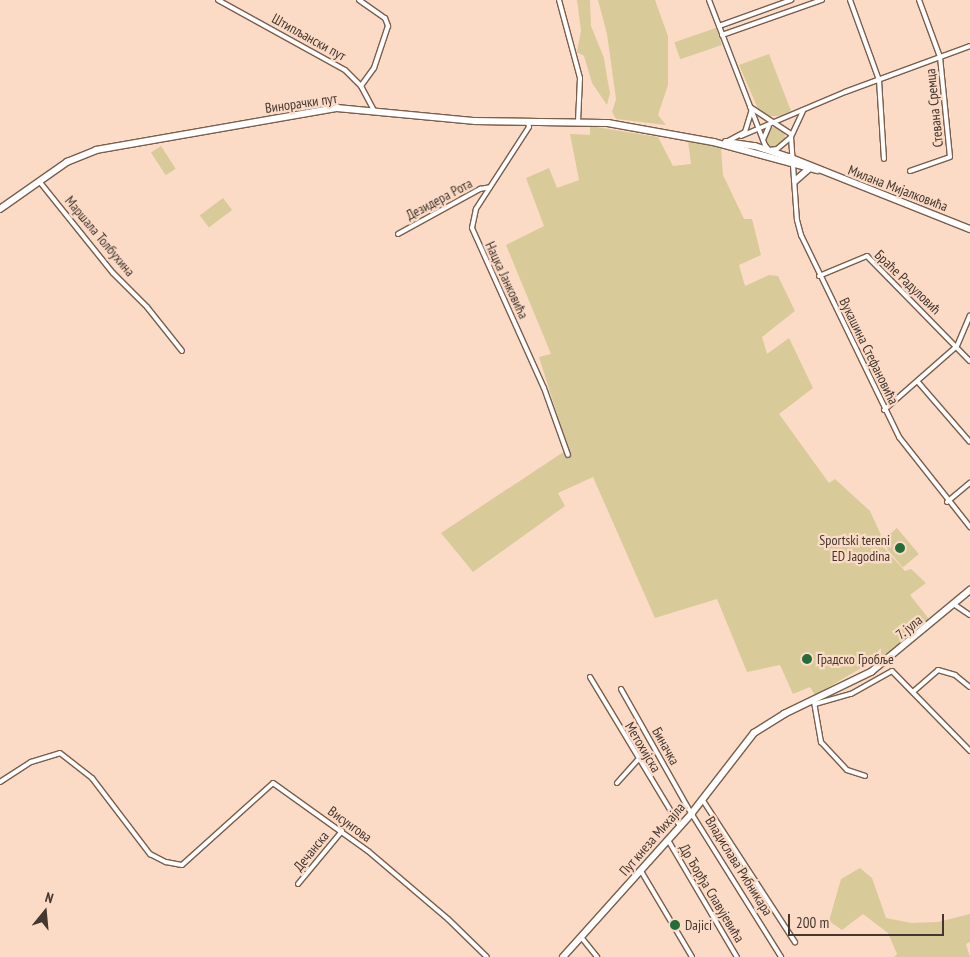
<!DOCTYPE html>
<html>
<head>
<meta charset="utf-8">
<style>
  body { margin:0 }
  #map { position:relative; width:970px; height:957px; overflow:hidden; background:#fbdbc6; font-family:"PT Sans Narrow",sans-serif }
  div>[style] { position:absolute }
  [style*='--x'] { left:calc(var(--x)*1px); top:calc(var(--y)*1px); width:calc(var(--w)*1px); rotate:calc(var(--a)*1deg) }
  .green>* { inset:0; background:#d9ca99; transform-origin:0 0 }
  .round { border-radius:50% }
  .roads { filter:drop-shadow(1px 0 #7a5e4c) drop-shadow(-1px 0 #7a5e4c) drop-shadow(0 1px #7a5e4c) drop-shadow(0 -1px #7a5e4c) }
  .street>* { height:4px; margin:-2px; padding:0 2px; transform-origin:2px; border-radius:2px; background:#fff }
  .secondary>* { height:5.5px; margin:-2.75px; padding:0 2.75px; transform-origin:2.75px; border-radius:2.75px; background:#fff }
  .dots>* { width:14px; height:14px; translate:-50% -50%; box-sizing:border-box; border:2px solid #fbdbc6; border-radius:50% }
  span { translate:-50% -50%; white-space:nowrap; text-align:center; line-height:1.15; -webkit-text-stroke:4.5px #fbdbc6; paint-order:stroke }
  .street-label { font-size:14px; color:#44372f }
  .poi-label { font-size:14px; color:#44372f }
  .right { translate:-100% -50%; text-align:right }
  .left { translate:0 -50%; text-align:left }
  .north { position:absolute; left:20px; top:887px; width:50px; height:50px; -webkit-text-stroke:4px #fbdbc6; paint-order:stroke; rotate:17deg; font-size:14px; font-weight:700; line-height:20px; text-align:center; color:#44372f }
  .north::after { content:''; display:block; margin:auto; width:18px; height:22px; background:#44372f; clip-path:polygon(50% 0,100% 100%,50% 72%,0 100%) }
  .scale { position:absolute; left:788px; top:914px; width:156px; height:22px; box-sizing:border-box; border:2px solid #44372f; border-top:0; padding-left:6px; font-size:15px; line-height:18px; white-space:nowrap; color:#44372f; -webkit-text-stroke:4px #fbdbc6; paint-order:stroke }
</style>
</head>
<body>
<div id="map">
  <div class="green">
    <i style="clip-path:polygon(577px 0,590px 0,591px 26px,604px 58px,607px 77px,610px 93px,607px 105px,592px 83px,584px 56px,577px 52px,581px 31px)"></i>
    <i style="clip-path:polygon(598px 0,655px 0,668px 36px,668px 85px,658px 115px,666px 125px,616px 119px,612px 112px,616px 99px,607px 34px)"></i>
    <i style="left:716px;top:28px;width:18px;height:44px;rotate:71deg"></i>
    <i style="clip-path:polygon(769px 54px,791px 111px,782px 116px,767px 116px,759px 111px,739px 65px)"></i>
    <i style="clip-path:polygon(590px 126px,658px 137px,673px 166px,691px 164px,688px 141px,721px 147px,723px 175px,744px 219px,752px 219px,761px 255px,739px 265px,745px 286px,769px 275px,778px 276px,795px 311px,762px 337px,767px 354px,789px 338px,813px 388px,779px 414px,829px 483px,835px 479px,870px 511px,881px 535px,877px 540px,905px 571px,911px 569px,926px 583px,910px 595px,929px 619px,899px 646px,815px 695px,810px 687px,793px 694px,780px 665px,747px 672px,717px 599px,655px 618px,593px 477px,558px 493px,565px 506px,473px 572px,441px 533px,568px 449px,539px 357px,551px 354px,506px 245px,544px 226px,526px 178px,549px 168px,557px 188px,579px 180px,570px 134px,590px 135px)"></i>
    <i class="round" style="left:765px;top:127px;width:20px;height:20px"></i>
    <i style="left:161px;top:146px;width:27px;height:12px;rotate:57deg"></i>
    <i style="left:223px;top:198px;width:15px;height:29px;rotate:53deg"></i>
    <i style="left:897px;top:528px;width:34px;height:21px;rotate:50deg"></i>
    <i style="clip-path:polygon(860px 868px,872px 878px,886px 918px,911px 923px,938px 922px,970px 914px,970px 942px,966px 944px,970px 957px,894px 957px,897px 954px,888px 933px,863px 914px,842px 930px,829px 921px,841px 879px)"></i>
  </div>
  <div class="roads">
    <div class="street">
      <i style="--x:218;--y:0;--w:145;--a:28.9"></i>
      <i style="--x:345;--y:70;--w:23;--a:45"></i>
      <i style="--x:361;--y:86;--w:27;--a:62"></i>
      <i style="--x:359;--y:0;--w:32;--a:35"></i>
      <i style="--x:385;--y:18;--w:9;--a:69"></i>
      <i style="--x:388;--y:26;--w:44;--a:108.4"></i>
      <i style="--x:374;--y:68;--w:22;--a:126"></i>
      <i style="--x:559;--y:0;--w:81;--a:74.9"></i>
      <i style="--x:580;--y:78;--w:44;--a:92.6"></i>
      <i style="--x:709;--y:0;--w:155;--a:68.9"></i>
      <i style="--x:765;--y:145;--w:6;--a:51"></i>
      <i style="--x:769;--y:150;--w:8;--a:-7"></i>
      <i style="--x:777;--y:149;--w:17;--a:-40"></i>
      <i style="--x:850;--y:0;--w:85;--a:70.1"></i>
      <i style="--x:879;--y:80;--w:79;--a:86.4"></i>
      <i style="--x:719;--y:26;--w:77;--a:-19.9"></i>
      <i style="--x:722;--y:35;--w:106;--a:-19.3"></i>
      <i style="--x:750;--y:107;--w:49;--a:33.4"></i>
      <i style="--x:803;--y:111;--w:29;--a:115"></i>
      <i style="--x:791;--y:137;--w:83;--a:85.9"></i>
      <i style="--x:797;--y:220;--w:16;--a:75"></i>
      <i style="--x:801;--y:235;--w:225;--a:64.1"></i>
      <i style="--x:899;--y:437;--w:115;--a:51.7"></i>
      <i style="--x:528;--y:122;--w:5;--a:79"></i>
      <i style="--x:529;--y:127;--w:98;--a:122.9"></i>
      <i style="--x:476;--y:209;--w:19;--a:102"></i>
      <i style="--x:472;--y:228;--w:175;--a:65.8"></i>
      <i style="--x:544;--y:388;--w:71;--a:70.3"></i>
      <i style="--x:741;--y:136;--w:113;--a:-22.9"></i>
      <i style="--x:845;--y:92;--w:133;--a:-20.2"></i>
      <i style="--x:763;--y:140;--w:15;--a:-67"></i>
      <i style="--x:728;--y:141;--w:19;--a:-28"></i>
      <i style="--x:745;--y:132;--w:21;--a:-73"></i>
      <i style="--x:910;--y:171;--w:42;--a:-19.3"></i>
      <i style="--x:950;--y:157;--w:100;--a:-95.7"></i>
      <i style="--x:940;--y:57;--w:61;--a:-110.2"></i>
      <i style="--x:39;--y:181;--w:118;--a:51.2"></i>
      <i style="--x:113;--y:273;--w:48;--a:45"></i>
      <i style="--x:147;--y:307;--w:56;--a:51.5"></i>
      <i style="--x:398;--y:234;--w:94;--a:-28.8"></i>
      <i style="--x:480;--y:189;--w:10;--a:-11"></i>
      <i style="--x:819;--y:276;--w:52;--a:-22.6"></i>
      <i style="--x:867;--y:256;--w:147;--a:45.6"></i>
      <i style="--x:918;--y:382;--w:79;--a:49.1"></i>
      <i style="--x:884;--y:410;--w:97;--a:-41.2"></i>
      <i style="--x:957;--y:346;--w:33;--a:-67"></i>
      <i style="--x:947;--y:502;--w:30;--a:-40"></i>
      <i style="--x:955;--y:605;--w:18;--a:34"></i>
      <i style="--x:590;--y:677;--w:174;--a:58.9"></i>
      <i style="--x:621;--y:689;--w:137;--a:60.6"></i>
      <i style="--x:688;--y:808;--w:176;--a:58"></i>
      <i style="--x:914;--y:691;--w:32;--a:-41"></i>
      <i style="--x:938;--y:670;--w:18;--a:16"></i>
      <i style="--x:955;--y:675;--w:19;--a:39"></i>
      <i style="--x:814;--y:702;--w:41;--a:80.1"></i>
      <i style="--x:821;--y:742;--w:38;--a:47"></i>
      <i style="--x:847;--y:770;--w:19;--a:18"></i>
      <i style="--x:815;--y:704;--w:37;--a:-16"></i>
      <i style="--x:851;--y:694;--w:47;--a:-29.3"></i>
      <i style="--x:892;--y:671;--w:112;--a:45.7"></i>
      <i style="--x:0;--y:782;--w:37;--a:-33"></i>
      <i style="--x:31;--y:762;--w:30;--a:-17"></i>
      <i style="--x:60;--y:753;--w:41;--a:38"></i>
      <i style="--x:92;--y:778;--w:96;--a:52.7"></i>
      <i style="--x:150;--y:854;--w:18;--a:27"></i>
      <i style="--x:166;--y:862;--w:16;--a:11"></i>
      <i style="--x:182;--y:865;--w:122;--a:-42"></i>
      <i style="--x:273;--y:783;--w:117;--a:35.6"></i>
      <i style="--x:368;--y:851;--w:105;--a:40.4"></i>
      <i style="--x:448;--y:919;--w:54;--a:44.3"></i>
      <i style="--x:617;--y:783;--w:31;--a:-48"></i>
      <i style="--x:702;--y:799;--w:171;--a:57"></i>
      <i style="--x:668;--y:840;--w:136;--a:59.5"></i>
      <i style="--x:641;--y:871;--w:100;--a:59.3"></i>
      <i style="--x:298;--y:884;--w:69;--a:-50.3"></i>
      <i style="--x:581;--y:937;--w:26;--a:51"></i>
    </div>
    <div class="secondary">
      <i style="--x:726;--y:142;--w:29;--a:8"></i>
      <i style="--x:755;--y:146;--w:36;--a:18"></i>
      <i style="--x:789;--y:157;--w:195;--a:21.7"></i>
      <i style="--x:795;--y:181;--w:18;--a:-41"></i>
      <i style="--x:0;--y:209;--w:82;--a:-35"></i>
      <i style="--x:67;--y:162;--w:31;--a:-22"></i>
      <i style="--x:96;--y:150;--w:245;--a:-9.9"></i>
      <i style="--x:337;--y:108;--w:139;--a:5.4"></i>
      <i style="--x:475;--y:121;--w:133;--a:0.9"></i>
      <i style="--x:608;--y:123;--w:108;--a:10.2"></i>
      <i style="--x:714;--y:142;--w:107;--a:15.2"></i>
      <i style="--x:563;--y:957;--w:193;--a:-48.1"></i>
      <i style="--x:692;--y:813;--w:101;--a:-52.2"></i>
      <i style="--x:754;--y:733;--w:36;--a:-32"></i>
      <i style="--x:784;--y:714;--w:97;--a:-25.8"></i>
      <i style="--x:871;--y:672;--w:129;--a:-39.6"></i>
    </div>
  </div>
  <div class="dots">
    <i style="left:900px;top:548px;background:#246d3b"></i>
    <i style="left:807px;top:659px;background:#246d3b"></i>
    <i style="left:675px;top:925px;background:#246d3b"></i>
  </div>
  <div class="street-label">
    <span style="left:309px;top:37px;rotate:29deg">Штипљански пут</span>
    <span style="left:301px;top:103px;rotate:-8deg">Винорачки пут</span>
    <span style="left:934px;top:108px;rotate:-96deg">Стевана Сремца</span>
    <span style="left:898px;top:188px;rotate:21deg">Милана Мијалковића</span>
    <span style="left:439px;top:199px;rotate:-28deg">Дезидера Рота</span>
    <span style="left:100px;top:236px;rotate:50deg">Маршала Толбухина</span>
    <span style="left:507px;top:280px;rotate:65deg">Нацка Јанковића</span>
    <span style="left:908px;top:282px;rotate:44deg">Браће Радуловић</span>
    <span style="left:869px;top:351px;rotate:64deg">Вукашина Стефановића</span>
    <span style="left:909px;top:627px;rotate:-39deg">7. јула</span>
    <span style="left:666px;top:746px;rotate:61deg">Биначка</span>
    <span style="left:643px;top:747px;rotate:59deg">Метохијска</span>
    <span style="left:350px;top:824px;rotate:36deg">Висунгова</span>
    <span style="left:652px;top:839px;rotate:-49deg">Пут кнеза Михајла</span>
    <span style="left:311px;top:851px;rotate:-51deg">Дечанска</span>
    <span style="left:739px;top:866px;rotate:58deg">Владислава Рибникара</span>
    <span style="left:712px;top:893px;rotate:59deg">Др Ђорђа Славујевића</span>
  </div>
  <div class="poi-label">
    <span class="right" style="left:890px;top:548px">Sportski tereni<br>ED Jagodina</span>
    <span class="left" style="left:817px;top:659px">Градско Гробље</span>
    <span class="left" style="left:685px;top:925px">Dajici</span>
  </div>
  <div class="north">N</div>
  <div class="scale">200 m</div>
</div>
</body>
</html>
